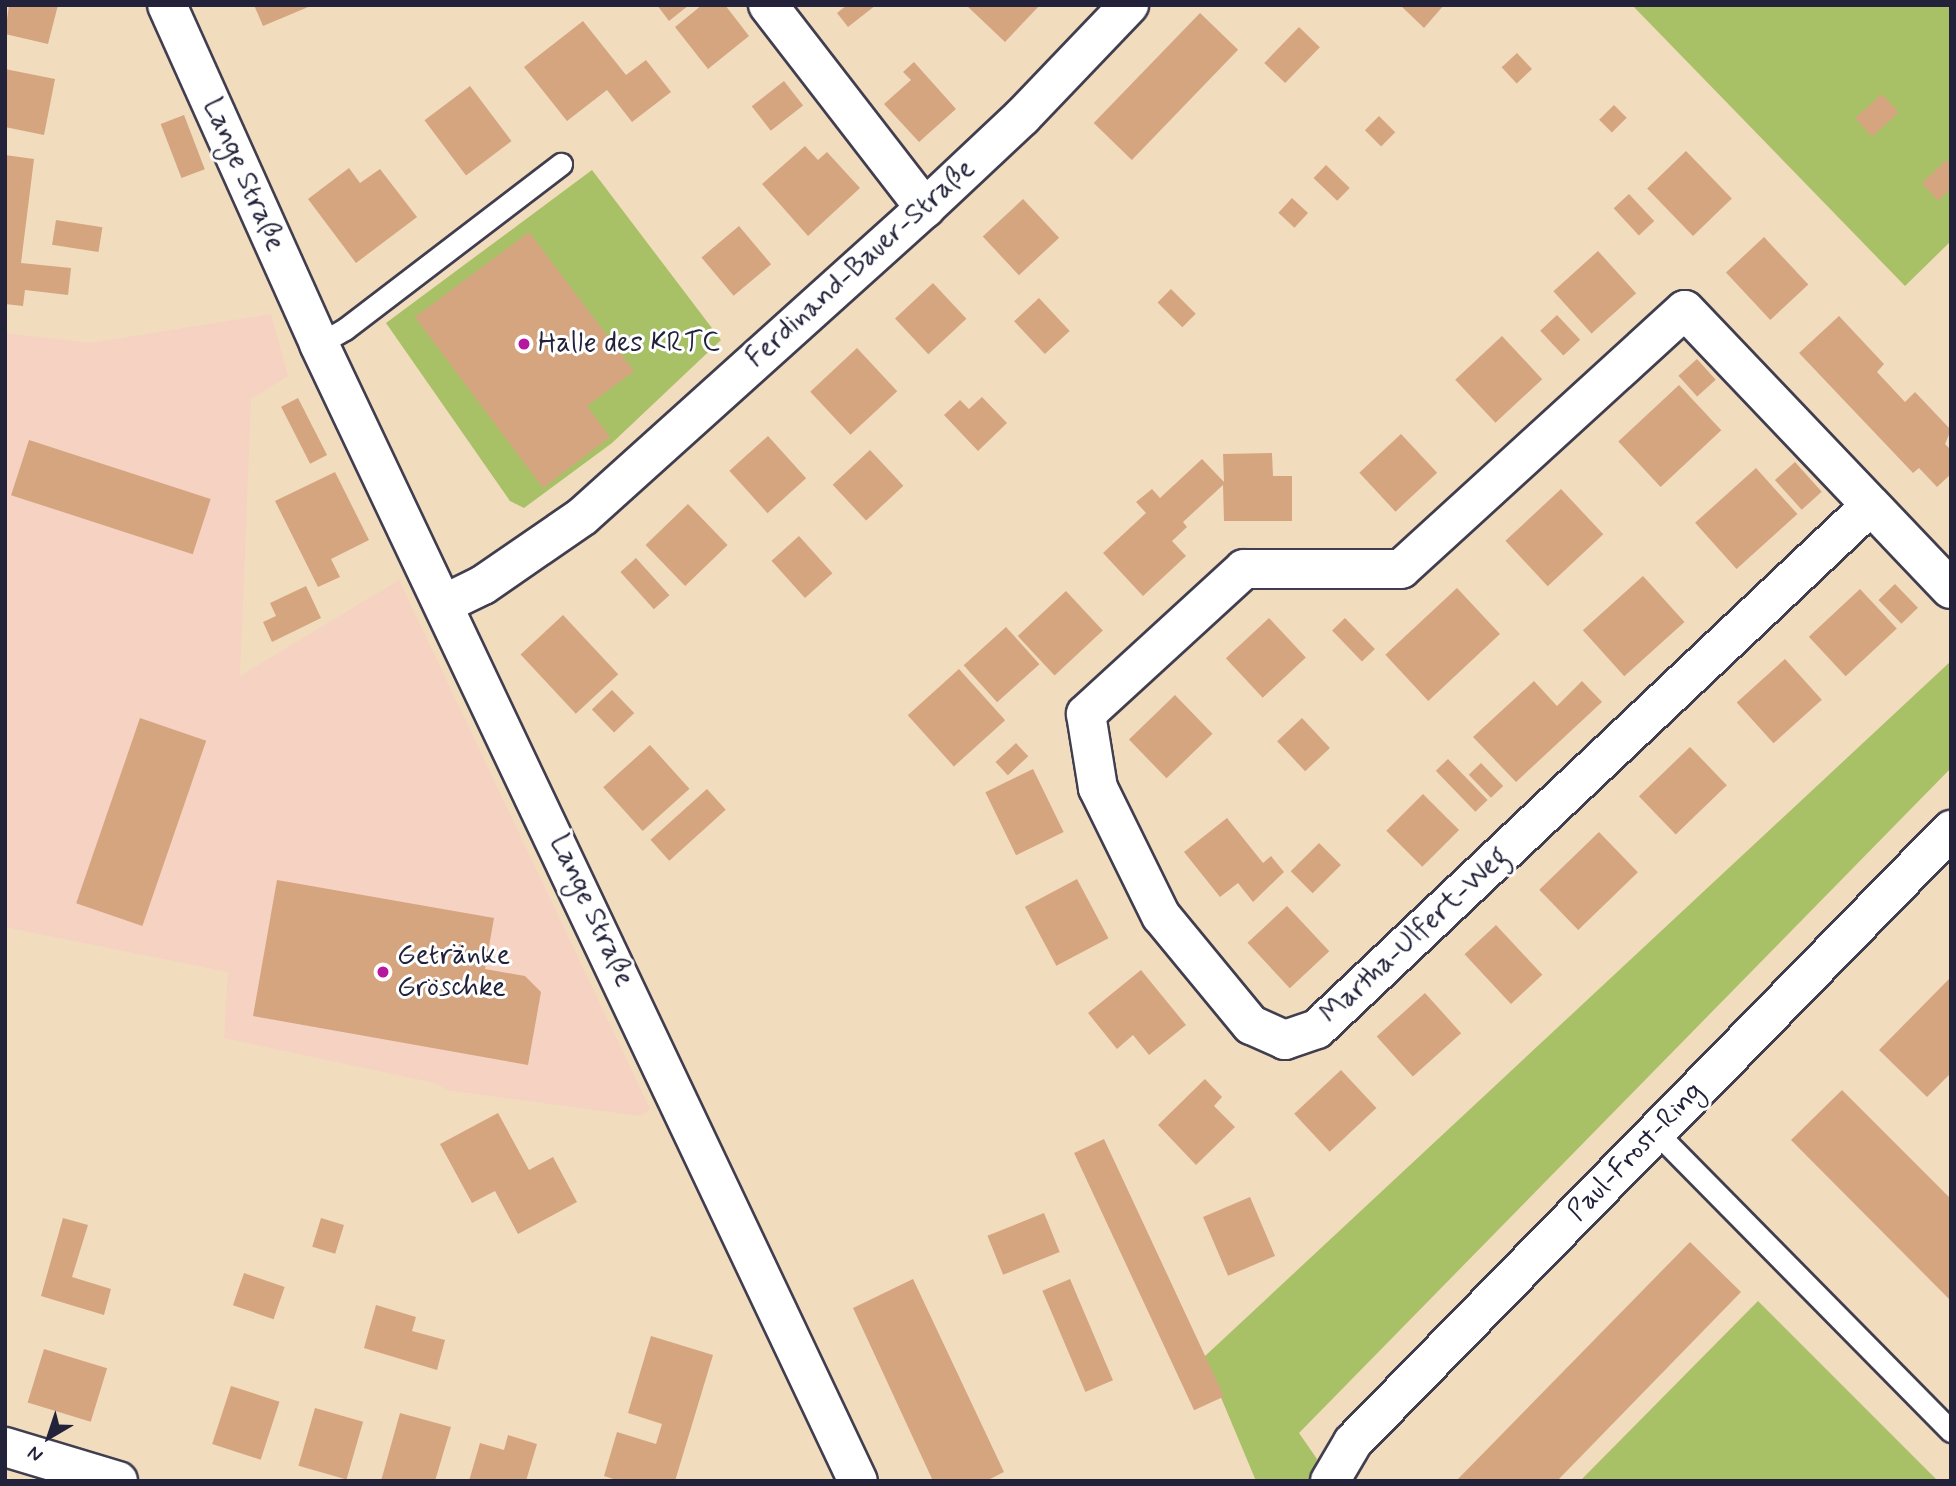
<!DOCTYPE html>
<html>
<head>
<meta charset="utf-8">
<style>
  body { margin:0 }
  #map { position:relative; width:1956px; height:1486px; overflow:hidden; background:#f2dcbe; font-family:Mynerve,sans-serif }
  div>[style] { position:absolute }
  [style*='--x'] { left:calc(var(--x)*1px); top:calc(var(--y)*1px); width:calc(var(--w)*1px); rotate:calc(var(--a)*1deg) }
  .built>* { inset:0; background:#f5d2c2 }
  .green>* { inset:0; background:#a8c066 }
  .building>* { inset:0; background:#d5a580; transform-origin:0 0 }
  .roads { filter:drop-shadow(2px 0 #413e4f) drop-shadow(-2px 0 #413e4f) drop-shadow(0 2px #413e4f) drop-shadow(0 -2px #413e4f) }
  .service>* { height:21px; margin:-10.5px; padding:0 10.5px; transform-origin:10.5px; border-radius:10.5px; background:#fff }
  .minor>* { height:38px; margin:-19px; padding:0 19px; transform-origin:19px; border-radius:19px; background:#fff }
  .tertiary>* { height:38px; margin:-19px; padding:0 19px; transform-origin:19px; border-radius:19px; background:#fff }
  .dots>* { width:19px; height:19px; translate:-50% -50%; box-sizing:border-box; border:4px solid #fff; border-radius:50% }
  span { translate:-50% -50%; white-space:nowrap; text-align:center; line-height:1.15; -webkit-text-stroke:6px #fff; paint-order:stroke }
  .street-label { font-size:28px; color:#22223b }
  .poi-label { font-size:28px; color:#22223b }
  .left { translate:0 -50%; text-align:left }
  .frame { position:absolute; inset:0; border:7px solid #22223b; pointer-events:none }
  .north { position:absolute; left:14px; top:1402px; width:70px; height:70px; -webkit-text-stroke:5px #fff; paint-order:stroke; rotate:219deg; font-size:19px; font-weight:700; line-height:28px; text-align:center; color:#22223b }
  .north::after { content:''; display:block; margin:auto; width:24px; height:32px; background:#22223b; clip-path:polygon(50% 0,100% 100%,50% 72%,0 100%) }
</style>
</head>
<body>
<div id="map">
  <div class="built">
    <i style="clip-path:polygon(271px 314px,288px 376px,251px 399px,240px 676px,399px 580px,650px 1109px,640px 1116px,447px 1090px,435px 1083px,224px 1038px,228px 972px,5px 927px,5px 333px,90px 343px)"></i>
  </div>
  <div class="green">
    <i style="clip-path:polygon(1632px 5px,1951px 5px,1951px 241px,1905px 286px)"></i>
    <i style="clip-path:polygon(592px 170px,721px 340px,612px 443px,524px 508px,510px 501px,386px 323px)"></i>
    <i style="clip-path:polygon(1951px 661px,1951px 768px,1299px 1433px,1317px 1459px,1310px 1481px,1256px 1481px,1204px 1357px)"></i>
    <i style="clip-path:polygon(1758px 1301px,1938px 1481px,1580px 1481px)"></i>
  </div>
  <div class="building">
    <i style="clip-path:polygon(9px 5px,58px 5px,48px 44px,5px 34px)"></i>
    <i style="clip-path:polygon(254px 5px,313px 5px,263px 26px)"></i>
    <i style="clip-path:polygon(657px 5px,689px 5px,669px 21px)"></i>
    <i style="clip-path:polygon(702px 5px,725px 5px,749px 36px,708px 69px,675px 27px)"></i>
    <i style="clip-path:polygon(847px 5px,876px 5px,848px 27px,837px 13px)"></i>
    <i style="clip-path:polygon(966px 5px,1040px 5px,1005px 42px)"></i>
    <i style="clip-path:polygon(1400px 5px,1444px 5px,1424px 28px)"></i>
    <i style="left:1200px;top:13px;width:53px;height:153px;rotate:44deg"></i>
    <i style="clip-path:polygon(583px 21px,626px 75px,646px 60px,671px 92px,632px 122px,607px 90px,567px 121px,524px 67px)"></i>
    <i style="left:1299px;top:27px;width:29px;height:50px;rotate:44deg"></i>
    <i style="left:1517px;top:53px;width:22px;height:21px;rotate:47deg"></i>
    <i style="clip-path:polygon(914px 62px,956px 109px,919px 142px,884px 104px,911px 80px,903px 72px)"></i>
    <i style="clip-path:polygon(5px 69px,55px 79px,44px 135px,5px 127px)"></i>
    <i style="left:784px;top:81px;width:31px;height:41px;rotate:52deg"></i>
    <i style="left:470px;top:86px;width:69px;height:57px;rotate:53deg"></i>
    <i style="left:1882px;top:94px;width:25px;height:36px;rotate:48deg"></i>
    <i style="left:1614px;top:105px;width:18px;height:21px;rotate:45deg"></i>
    <i style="left:184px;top:115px;width:58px;height:25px;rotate:69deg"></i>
    <i style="left:1379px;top:116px;width:23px;height:20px;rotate:45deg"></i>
    <i style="clip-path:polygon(805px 146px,818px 160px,827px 152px,860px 188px,808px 236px,762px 184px)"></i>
    <i style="left:1686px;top:151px;width:66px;height:54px;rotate:46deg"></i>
    <i style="clip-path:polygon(5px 155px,34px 159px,21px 263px,71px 268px,68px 295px,25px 290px,23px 306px,5px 304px)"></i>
    <i style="clip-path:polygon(1946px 160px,1951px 164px,1951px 188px,1938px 201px,1922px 183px)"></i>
    <i style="left:1326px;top:165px;width:33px;height:18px;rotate:44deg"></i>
    <i style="clip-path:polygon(349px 168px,360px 183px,380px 169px,417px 217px,356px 263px,308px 199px)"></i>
    <i style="left:1629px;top:194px;width:37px;height:21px;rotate:47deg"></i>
    <i style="left:1292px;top:198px;width:22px;height:20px;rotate:43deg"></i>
    <i style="left:1023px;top:199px;width:53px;height:55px;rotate:47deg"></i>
    <i style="left:56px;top:220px;width:47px;height:25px;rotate:9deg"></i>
    <i style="left:739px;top:226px;width:50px;height:49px;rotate:50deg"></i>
    <i style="clip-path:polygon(529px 232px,634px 371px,587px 406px,610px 437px,543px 488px,415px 317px)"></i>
    <i style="left:1764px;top:237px;width:65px;height:52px;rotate:47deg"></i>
    <i style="left:1598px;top:251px;width:57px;height:60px;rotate:48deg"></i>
    <i style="left:933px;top:283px;width:49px;height:52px;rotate:47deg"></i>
    <i style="left:1171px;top:289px;width:35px;height:19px;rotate:45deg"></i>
    <i style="left:1039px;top:298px;width:45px;height:34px;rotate:47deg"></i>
    <i style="left:1557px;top:315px;width:34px;height:23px;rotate:47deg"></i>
    <i style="clip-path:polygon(1839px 316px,1884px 364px,1877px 372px,1905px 402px,1915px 392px,1951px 430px,1945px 444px,1951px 450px,1951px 474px,1937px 487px,1919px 468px,1913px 473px,1799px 353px)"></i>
    <i style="left:1502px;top:336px;width:59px;height:64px;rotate:47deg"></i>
    <i style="left:857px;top:348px;width:59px;height:64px;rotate:47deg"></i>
    <i style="left:1697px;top:359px;width:28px;height:25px;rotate:48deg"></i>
    <i style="left:1679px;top:385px;width:62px;height:83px;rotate:47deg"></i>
    <i style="clip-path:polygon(982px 397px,1007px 423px,978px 451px,944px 415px,960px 400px,969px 409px)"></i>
    <i style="left:298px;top:398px;width:64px;height:19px;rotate:63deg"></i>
    <i style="left:1401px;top:434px;width:53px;height:57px;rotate:47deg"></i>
    <i style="left:768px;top:436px;width:57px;height:52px;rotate:48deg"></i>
    <i style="left:29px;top:440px;width:191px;height:58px;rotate:18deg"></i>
    <i style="left:870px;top:450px;width:49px;height:51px;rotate:47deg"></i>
    <i style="clip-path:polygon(1272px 453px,1273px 476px,1292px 476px,1292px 521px,1224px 521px,1223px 485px,1183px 522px,1187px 527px,1172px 541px,1186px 556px,1143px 596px,1103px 553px,1146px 513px,1136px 502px,1152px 489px,1160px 498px,1202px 459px,1224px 482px,1223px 454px)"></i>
    <i style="left:1795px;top:462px;width:40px;height:27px;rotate:48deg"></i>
    <i style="left:1756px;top:468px;width:62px;height:82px;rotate:48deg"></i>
    <i style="clip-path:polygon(335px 472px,369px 540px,331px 559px,340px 577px,318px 587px,275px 501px)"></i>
    <i style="left:1561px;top:489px;width:62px;height:76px;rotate:47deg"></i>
    <i style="left:688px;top:504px;width:57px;height:59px;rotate:46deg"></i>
    <i style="left:799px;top:536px;width:50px;height:37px;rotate:48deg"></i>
    <i style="left:636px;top:558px;width:50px;height:21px;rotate:48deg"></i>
    <i style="left:1643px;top:576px;width:62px;height:81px;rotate:48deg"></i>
    <i style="left:1895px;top:584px;width:33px;height:23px;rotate:46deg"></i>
    <i style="clip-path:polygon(306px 586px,321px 618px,272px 642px,263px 622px,276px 616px,270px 603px)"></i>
    <i style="left:1457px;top:588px;width:63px;height:98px;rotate:47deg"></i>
    <i style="left:1860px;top:589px;width:54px;height:70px;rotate:47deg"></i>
    <i style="left:1066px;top:591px;width:54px;height:66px;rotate:47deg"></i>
    <i style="left:563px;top:615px;width:81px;height:58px;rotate:47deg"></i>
    <i style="left:1269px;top:618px;width:54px;height:59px;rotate:47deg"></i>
    <i style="left:1345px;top:618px;width:43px;height:18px;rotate:46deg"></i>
    <i style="left:1006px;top:627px;width:50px;height:57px;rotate:48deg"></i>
    <i style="left:1785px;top:659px;width:55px;height:65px;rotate:48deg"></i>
    <i style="left:959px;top:669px;width:69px;height:69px;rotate:48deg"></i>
    <i style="clip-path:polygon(1534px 681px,1557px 706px,1582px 681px,1602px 702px,1516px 782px,1473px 737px)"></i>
    <i style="left:612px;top:690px;width:32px;height:28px;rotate:46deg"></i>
    <i style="left:1175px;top:695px;width:54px;height:64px;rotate:46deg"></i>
    <i style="left:140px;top:718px;width:70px;height:196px;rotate:19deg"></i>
    <i style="left:1302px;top:718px;width:41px;height:34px;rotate:47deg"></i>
    <i style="left:1016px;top:743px;width:18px;height:28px;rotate:47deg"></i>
    <i style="left:650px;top:745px;width:59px;height:63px;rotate:48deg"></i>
    <i style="left:1690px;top:747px;width:53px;height:71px;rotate:46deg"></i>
    <i style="left:1448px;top:759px;width:57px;height:17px;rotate:46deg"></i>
    <i style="left:1481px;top:763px;width:32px;height:17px;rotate:46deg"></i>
    <i style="left:1033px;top:769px;width:70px;height:53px;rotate:64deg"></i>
    <i style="left:707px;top:789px;width:28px;height:76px;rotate:48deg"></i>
    <i style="left:1423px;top:794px;width:51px;height:52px;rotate:45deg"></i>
    <i style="clip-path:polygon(1227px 818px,1263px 863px,1271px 856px,1284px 872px,1253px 902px,1238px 883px,1220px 897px,1184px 852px)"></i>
    <i style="left:1599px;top:832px;width:56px;height:83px;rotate:46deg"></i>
    <i style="left:1319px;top:843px;width:31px;height:40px;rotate:45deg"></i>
    <i style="left:1077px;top:879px;width:67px;height:59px;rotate:62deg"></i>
    <i style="clip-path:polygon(277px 880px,494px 918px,485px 969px,525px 976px,541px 992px,528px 1065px,253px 1016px)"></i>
    <i style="left:1287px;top:906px;width:62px;height:54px;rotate:47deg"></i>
    <i style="left:1496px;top:925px;width:68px;height:43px;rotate:47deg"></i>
    <i style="clip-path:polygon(1141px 970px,1186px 1025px,1149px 1055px,1133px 1035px,1117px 1049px,1088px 1013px)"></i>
    <i style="clip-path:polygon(1951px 977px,1951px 1073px,1927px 1097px,1879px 1050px)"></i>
    <i style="left:1425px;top:993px;width:54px;height:65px;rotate:48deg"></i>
    <i style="left:1341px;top:1070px;width:52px;height:64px;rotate:47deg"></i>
    <i style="clip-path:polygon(1205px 1079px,1222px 1097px,1214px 1106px,1235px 1127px,1196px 1165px,1158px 1125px)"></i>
    <i style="clip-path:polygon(1842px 1090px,1951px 1199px,1951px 1301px,1791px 1140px)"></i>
    <i style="clip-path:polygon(498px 1113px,529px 1170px,553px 1157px,577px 1202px,518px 1234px,495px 1191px,472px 1203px,440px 1144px)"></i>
    <i style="left:1104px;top:1139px;width:284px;height:33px;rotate:65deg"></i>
    <i style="left:1250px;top:1197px;width:64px;height:51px;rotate:67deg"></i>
    <i style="left:1044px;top:1213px;width:42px;height:61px;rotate:68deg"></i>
    <i style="clip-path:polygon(63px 1218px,88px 1225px,72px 1277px,111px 1289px,104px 1315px,41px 1296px)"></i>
    <i style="left:321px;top:1218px;width:24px;height:30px;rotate:17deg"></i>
    <i style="clip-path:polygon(1690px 1242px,1741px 1292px,1557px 1481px,1456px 1481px)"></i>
    <i style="left:244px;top:1273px;width:43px;height:34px;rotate:19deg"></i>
    <i style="clip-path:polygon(913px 1279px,1004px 1472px,986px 1481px,933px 1481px,853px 1308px)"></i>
    <i style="left:1070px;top:1279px;width:110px;height:30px;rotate:67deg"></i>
    <i style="clip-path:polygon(376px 1305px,416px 1317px,412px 1331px,445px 1340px,437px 1370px,364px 1348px)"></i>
    <i style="clip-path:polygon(651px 1336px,713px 1355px,675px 1481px,620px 1481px,604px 1476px,617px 1432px,656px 1444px,662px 1424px,628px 1413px)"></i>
    <i style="left:44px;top:1349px;width:66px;height:56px;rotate:17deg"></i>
    <i style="left:231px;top:1386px;width:51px;height:61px;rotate:18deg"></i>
    <i style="left:315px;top:1408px;width:50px;height:60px;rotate:16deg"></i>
    <i style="clip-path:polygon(400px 1413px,451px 1427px,435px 1481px,381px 1481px)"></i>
    <i style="clip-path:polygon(508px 1435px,537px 1444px,526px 1481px,469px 1481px,480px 1443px,504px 1450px)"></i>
  </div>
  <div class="roads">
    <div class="service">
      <i style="--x:319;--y:344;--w:30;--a:-30"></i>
      <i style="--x:345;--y:329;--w:272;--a:-37.4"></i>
      <i style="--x:1656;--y:1132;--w:420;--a:45.4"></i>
    </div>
    <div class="minor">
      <i style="--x:167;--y:5;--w:372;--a:65.8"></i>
      <i style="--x:319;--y:344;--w:1258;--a:64.64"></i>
      <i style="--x:768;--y:5;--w:257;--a:52.3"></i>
      <i style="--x:1870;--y:506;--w:761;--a:136.6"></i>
      <i style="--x:1317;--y:1029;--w:34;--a:161"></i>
      <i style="--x:1285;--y:1040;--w:37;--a:-156"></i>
      <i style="--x:1251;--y:1025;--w:141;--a:-129.5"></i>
      <i style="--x:1161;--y:916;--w:143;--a:-116.2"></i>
      <i style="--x:1098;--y:788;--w:75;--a:-99.2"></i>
      <i style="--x:1086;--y:714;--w:214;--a:-42.5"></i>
      <i style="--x:1244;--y:569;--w:157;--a:0"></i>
      <i style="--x:1401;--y:569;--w:384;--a:-42.4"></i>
      <i style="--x:1685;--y:310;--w:385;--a:46.4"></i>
      <i style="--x:444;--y:604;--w:43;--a:-26"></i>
      <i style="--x:483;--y:585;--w:121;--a:-34.6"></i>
      <i style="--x:583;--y:516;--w:460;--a:-42"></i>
      <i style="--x:925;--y:208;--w:133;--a:-43.2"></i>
      <i style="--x:1022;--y:117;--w:155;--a:-46.3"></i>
      <i style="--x:1330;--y:1481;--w:45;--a:-59.5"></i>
      <i style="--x:1353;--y:1442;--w:856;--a:-45.66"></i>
    </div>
    <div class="tertiary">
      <i style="--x:5;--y:1447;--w:118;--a:16.7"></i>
    </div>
  </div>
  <div class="dots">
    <i style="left:524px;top:344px;background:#b5179e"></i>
    <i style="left:383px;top:972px;background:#b5179e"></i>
  </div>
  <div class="street-label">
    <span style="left:243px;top:175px;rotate:66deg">Lange Straße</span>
    <span style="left:861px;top:264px;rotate:-42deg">Ferdinand-Bauer-Straße</span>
    <span style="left:591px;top:911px;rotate:65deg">Lange Straße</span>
    <span style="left:1415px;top:936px;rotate:-43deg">Martha-Ulfert-Weg</span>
    <span style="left:1636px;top:1152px;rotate:-46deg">Paul-Frost-Ring</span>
  </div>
  <div class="poi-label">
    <span class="left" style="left:538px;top:344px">Halle des KRTC</span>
    <span class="left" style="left:397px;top:972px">Getränke<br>Gröschke</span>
  </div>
  <div class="frame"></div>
  <div class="north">N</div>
</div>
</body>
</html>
